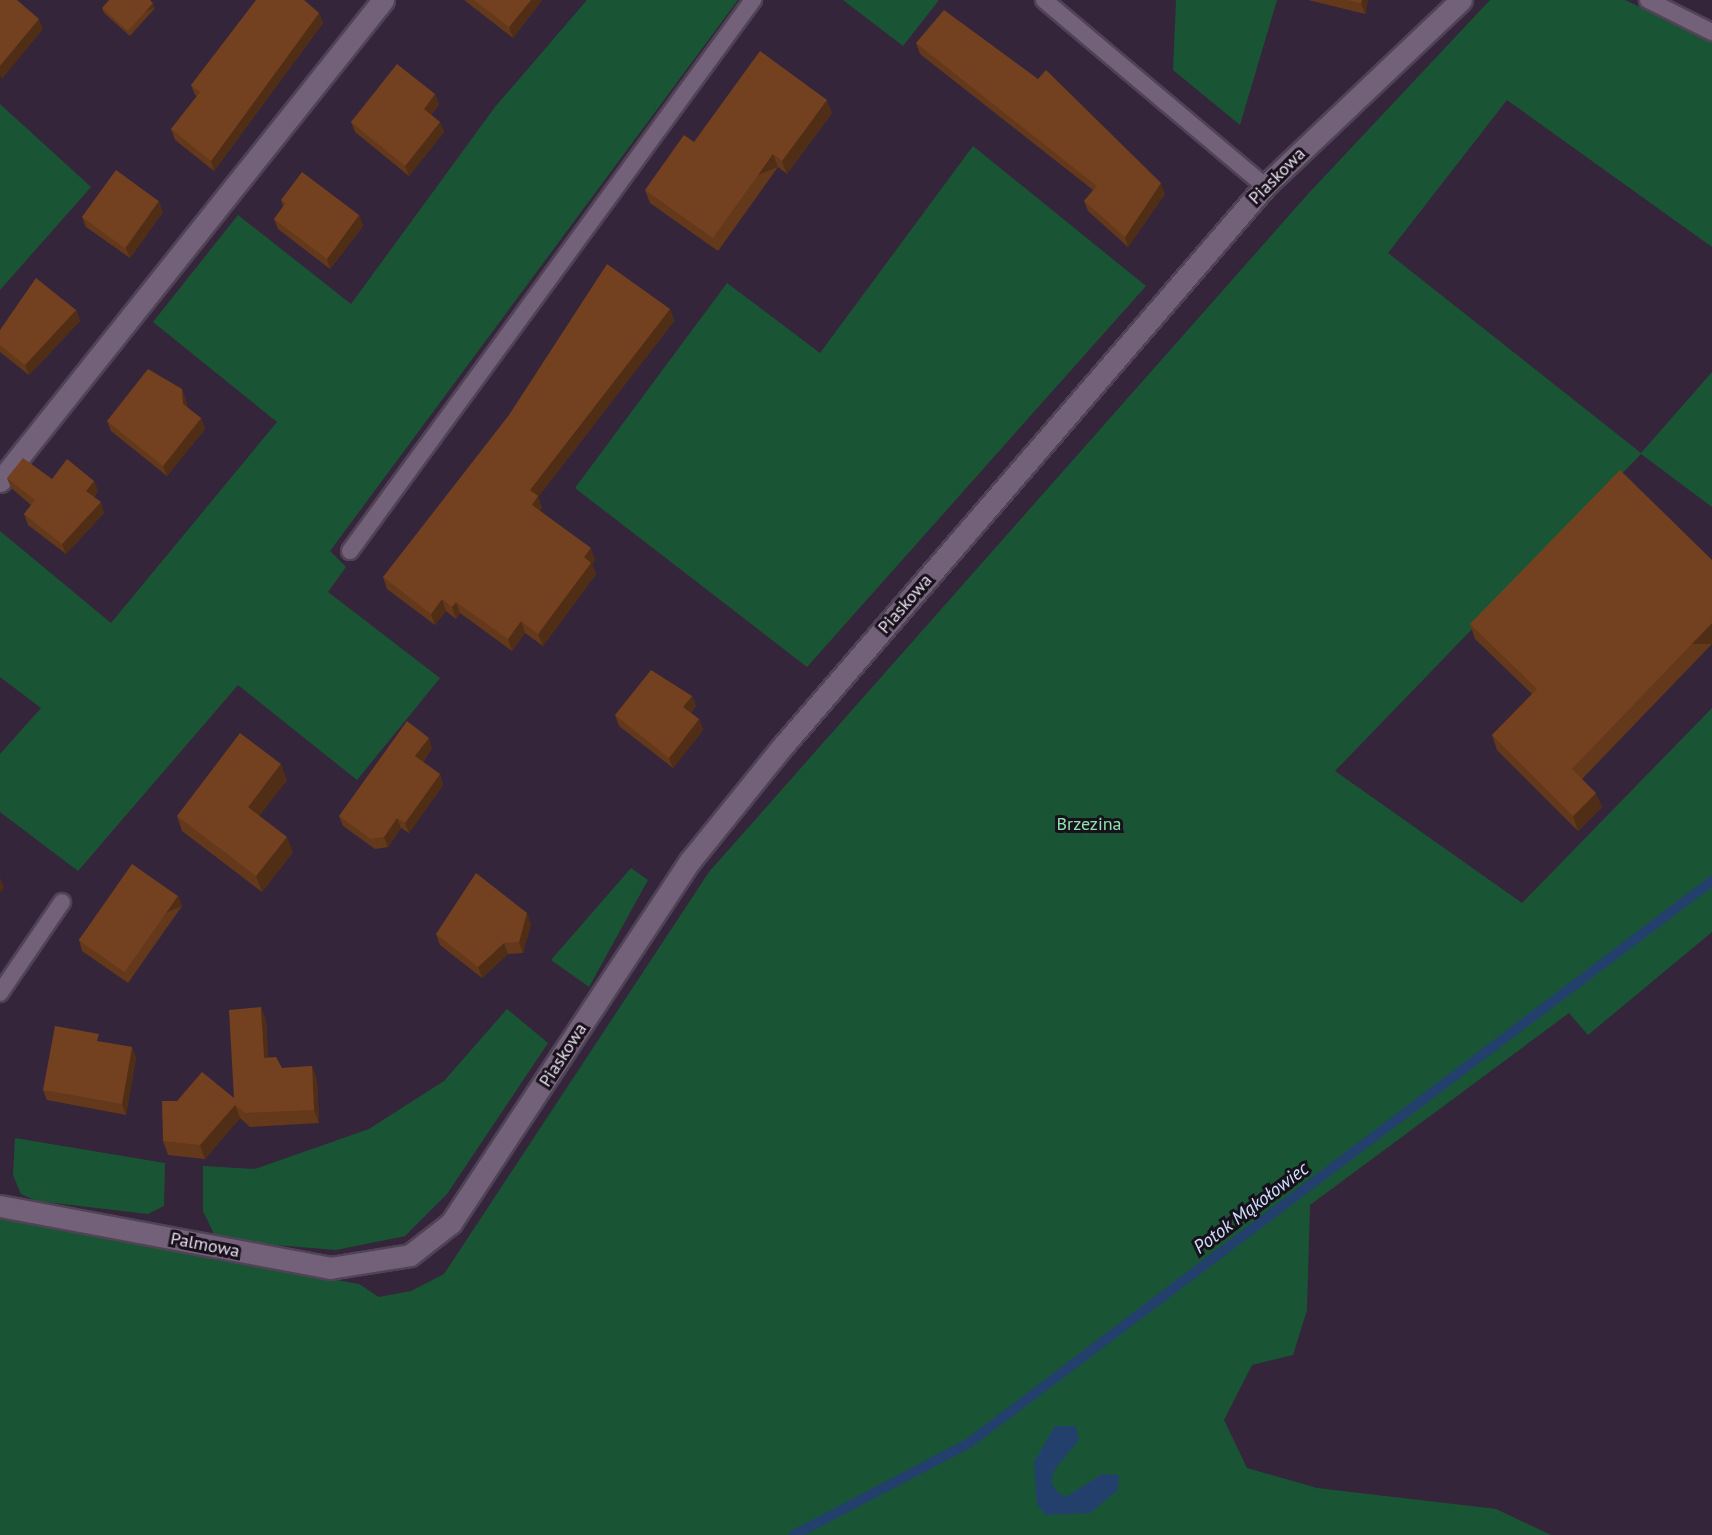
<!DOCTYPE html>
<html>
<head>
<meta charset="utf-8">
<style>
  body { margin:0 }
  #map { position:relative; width:1712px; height:1535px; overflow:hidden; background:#34253a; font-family:"PT Sans",sans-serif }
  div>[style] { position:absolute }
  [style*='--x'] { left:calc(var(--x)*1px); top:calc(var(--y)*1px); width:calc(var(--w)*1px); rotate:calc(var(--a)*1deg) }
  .green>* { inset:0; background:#195535 }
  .water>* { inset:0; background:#23406c }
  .stream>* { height:10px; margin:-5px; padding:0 5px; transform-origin:5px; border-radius:5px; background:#23406c }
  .roads { filter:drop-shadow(2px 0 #504356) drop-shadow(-2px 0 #504356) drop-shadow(0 2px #504356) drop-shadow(0 -2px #504356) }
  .lane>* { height:16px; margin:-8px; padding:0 8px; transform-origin:8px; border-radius:8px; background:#726179 }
  .street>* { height:21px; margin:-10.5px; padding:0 10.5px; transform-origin:10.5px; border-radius:10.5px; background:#726179 }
  .wall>* { inset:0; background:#63381b }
  .shaded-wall>* { inset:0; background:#502e16; transform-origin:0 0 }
  .building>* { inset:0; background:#73411f; transform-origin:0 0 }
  span { translate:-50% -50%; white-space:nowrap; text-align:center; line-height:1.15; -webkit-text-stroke:6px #18111b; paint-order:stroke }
  .street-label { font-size:18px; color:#e7deec }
  .park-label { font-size:18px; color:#8ce3ad }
  .water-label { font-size:19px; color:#cce0fd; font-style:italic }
</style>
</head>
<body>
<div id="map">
  <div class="green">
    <i style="clip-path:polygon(587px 0,738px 0,330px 551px,346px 567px,328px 592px,440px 678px,357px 780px,238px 685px,78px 871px,0 812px,0 754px,41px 708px,0 677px,0 531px,111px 623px,277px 422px,153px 322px,238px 215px,351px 304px,495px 107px)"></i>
    <i style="clip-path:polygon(843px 0,939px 0,903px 46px)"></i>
    <i style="clip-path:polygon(1176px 0,1277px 0,1240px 125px,1173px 70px)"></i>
    <i style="clip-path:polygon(1490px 0,1625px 0,1712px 41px,1712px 247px,1507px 100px,1388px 253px,1641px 453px,1712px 372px,1712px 507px,1641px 454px,1335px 771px,1522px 903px,1712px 708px,1712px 932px,1588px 1035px,1569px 1013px,1310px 1205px,1307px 1310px,1293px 1355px,1252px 1365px,1224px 1420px,1247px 1468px,1317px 1488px,1496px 1509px,1551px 1535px,0 1535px,0 1219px,359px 1284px,379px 1297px,411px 1291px,444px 1274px,709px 872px,1308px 194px)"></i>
    <i style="clip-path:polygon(0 104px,91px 187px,0 290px)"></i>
    <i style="clip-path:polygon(973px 146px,1146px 286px,807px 667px,575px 488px,727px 283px,820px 353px)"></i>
    <i style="clip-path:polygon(631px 868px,648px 880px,589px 987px,551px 960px)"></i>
    <i style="clip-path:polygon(507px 1009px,548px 1043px,447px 1194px,405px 1236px,336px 1250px,239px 1242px,214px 1234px,203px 1211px,203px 1166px,255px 1169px,369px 1129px,444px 1081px)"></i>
    <i style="clip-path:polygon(15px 1138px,165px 1163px,164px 1206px,148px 1214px,37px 1201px,21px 1194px,13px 1175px)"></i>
  </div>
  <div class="water">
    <i style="clip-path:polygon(1055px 1426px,1076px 1426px,1079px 1440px,1055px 1469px,1051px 1481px,1056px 1491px,1066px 1497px,1102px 1474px,1119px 1475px,1118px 1490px,1090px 1513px,1046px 1515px,1037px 1505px,1034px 1462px)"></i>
  </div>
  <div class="stream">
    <i style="--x:794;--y:1535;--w:198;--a:-27.7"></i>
    <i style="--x:969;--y:1443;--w:932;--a:-37.1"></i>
  </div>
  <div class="roads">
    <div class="lane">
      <i style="--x:1044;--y:0;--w:289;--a:40.1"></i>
      <i style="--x:1648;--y:0;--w:72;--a:26.6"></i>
      <i style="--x:350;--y:551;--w:683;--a:-53.82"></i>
      <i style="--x:0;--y:993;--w:110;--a:-55.7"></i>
    </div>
    <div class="street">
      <i style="--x:0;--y:481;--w:615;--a:-51.47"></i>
      <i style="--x:0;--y:1206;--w:336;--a:10.6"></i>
      <i style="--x:330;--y:1268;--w:81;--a:-9.2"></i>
      <i style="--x:410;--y:1255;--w:52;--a:-38"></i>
      <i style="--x:451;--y:1223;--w:434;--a:-56.6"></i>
      <i style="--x:690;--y:861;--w:146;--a:-51.1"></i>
      <i style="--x:782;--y:747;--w:740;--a:-49.27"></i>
      <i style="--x:1265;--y:186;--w:270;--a:-43.5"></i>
    </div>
  </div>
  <div class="wall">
    <i style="clip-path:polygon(464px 0,542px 0,513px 38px)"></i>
    <i style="clip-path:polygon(1308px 0,1368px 0,1365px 14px)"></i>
    <i style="clip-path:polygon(102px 8px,155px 8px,130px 36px,104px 13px)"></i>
    <i style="clip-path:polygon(319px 13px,323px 23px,214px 171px,175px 140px,171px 129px,197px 96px,195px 95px,191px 85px)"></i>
    <i style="clip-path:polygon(916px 43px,1165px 194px,1128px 247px,1088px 211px,1084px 201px,1093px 190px,920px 54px)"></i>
    <i style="clip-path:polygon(435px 94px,439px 105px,431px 115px,440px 122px,444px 132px,409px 176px,355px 132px,351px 122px)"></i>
    <i style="clip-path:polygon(832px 113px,787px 174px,778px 167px,718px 251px,650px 203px,645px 190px,694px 142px)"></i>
    <i style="clip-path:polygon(281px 200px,359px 215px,363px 226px,330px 269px,278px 229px,274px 219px,283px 206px)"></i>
    <i style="clip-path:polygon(163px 212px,130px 258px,86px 227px,82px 217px)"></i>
    <i style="clip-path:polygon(670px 309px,674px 321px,538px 497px,542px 508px,540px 511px,595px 560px,592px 564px,596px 574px,543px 646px,525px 633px,512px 651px,460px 613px,456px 619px,446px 611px,435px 625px,387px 589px,383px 577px)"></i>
    <i style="clip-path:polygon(76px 310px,80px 321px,29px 375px,0 352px,0 330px)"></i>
    <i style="clip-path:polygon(186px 400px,187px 407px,201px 418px,205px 429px,167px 476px,111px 431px,107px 421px)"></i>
    <i style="clip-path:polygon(7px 478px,94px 481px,98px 491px,94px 497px,104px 513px,66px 554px,28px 525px,24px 514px,31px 505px,11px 488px)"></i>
    <i style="clip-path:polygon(1712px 560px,1712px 644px,1582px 779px,1602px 807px,1578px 831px,1497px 750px,1492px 735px,1532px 694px,1475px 639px,1470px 624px)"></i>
    <i style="clip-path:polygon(692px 696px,696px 706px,691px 713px,699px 719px,703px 730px,673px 768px,619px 726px,615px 715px)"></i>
    <i style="clip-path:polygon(432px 748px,423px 762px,440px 774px,443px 785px,409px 833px,401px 828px,388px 847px,375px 849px,343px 826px,339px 816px)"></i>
    <i style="clip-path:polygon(287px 780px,259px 816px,293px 852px,262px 892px,182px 831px,177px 816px)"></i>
    <i style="clip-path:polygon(178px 896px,182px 906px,128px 983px,82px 951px,79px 940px)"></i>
    <i style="clip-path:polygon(531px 924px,523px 953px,508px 954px,482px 978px,440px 945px,436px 934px)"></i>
    <i style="clip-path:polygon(266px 1020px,268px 1057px,282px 1068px,312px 1066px,317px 1080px,319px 1123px,250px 1127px,240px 1118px,205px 1159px,168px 1155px,163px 1141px,177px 1101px,234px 1098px)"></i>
    <i style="clip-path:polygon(102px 1042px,132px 1047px,136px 1058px,126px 1115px,47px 1100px,43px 1090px)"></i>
  </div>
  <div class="shaded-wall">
    <i style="clip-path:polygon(531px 0,542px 0,513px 38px,509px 27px)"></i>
    <i style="clip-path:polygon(1362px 0,1368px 0,1365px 14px,1361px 3px)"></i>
    <i style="left:153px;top:3px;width:5px;height:38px;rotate:68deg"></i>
    <i style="clip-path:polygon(319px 13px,323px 23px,214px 171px,211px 161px)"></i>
    <i style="clip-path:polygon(39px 19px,43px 29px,2px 79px,0 75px,0 66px)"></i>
    <i style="clip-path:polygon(435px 94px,439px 105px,427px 119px,424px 109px)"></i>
    <i style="clip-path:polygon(827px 100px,832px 113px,787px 174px,782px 161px)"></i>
    <i style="clip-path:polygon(440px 122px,444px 132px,409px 176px,405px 166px)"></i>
    <i style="left:773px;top:154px;width:14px;height:103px;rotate:69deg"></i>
    <i style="clip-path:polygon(1161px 183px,1165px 194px,1128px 247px,1125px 237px)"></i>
    <i style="clip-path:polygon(159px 201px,163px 212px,130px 258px,126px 248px)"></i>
    <i style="clip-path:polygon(359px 215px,363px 226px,330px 269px,327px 259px)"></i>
    <i style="clip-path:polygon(670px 309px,674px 321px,538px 497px,542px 508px,536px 516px,532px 505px,530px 490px)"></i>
    <i style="clip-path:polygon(76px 310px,80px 321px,29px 375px,25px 365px)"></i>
    <i style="clip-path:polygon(182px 389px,186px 400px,187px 414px,183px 404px)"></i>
    <i style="clip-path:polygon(201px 418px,205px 429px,167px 476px,163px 466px)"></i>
    <i style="clip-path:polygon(94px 481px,98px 491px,90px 502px,86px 491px)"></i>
    <i style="clip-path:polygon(101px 502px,104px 513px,66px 554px,62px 544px)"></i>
    <i style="clip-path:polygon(591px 548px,595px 560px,592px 564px,596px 574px,543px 646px,538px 634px,584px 557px)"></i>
    <i style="clip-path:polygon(442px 599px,446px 611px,435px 625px,431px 614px)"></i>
    <i style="clip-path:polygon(456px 602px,460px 613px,456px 619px,452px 607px)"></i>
    <i style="clip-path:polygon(521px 621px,525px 633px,512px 651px,508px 639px)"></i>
    <i style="left:1712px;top:623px;width:21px;height:202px;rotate:90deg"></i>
    <i style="clip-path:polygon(692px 696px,696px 706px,687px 717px,683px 707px)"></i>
    <i style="clip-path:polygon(699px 719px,703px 730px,673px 768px,669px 758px)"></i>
    <i style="clip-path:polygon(429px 738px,432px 748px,419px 767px,415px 756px)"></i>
    <i style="clip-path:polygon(281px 764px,287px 780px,254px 823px,248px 807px)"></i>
    <i style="clip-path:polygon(440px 774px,443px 785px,409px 833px,405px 823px)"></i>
    <i style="clip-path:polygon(1596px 793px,1602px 807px,1578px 831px,1573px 816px)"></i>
    <i style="clip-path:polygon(397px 818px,401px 828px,388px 847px,384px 837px)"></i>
    <i style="clip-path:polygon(287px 837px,293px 852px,262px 892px,256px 876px)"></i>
    <i style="clip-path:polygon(0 877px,4px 888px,0 893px)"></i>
    <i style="left:178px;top:896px;width:11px;height:94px;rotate:68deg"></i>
    <i style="clip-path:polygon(527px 913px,531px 924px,523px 953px,519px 942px)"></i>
    <i style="clip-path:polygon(504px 943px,508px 954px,482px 978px,478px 967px)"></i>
    <i style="clip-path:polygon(261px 1007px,266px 1020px,269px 1071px,264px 1058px)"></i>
    <i style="clip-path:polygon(132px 1047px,136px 1058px,126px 1115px,122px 1104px)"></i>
    <i style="clip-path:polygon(312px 1066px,317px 1080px,319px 1123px,314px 1110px)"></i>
    <i style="clip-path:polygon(235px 1105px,240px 1118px,205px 1159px,200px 1145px)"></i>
  </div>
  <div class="building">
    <i style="clip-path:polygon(0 0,17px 0,39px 19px,0 66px)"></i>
    <i style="clip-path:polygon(109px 0,150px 0,153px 3px,128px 31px,102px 8px)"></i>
    <i style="clip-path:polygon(256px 0,304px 0,319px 13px,211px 161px,171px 129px,200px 92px,191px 85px)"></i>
    <i style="clip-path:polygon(474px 0,531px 0,509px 27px)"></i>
    <i style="clip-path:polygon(1347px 0,1362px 0,1361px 3px)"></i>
    <i style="clip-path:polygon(944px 10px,1038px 79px,1046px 70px,1161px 183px,1125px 237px,1084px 201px,1097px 186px,916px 43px)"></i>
    <i style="clip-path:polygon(760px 51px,827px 100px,782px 161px,773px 154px,713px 238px,645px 190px,684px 135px,694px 142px)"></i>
    <i style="clip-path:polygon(397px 64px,435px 94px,424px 109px,440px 122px,405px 166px,351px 122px)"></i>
    <i style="left:116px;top:170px;width:53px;height:58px;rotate:36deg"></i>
    <i style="clip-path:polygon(302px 172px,359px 215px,327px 259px,274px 219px,286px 203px,281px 200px)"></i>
    <i style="clip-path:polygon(607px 264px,670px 309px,530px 490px,538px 496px,532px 505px,591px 548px,584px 557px,591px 563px,538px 634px,521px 621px,508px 639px,456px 602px,452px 607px,442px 599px,431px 614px,383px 577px,509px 415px)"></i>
    <i style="clip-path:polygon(36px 278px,76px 310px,25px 365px,0 345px,0 330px)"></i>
    <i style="clip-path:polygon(148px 369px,182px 389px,183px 404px,201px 418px,163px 466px,107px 421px)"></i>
    <i style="clip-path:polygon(23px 458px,52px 479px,67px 459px,94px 481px,86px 491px,101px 502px,62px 544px,24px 514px,35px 500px,7px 478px)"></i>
    <i style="clip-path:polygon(1620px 470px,1712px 560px,1712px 623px,1572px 769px,1596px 793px,1573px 816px,1492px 735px,1537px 689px,1470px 624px)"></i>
    <i style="clip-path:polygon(651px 670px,692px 696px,683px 707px,699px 719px,669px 758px,615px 715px)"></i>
    <i style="clip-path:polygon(407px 721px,429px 738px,415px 756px,440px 774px,405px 823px,397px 818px,384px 837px,371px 839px,339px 816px)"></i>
    <i style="clip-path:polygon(240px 733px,281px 764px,248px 807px,287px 837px,256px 876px,177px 816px)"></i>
    <i style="left:132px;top:864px;width:56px;height:93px;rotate:35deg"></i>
    <i style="clip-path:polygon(476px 873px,527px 913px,519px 942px,504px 943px,478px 967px,436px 934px)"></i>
    <i style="clip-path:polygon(261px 1007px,264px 1058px,276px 1057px,282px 1068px,312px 1066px,314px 1110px,245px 1113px,235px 1105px,200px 1145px,163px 1141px,162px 1101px,177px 1101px,202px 1072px,234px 1098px,229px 1010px)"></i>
    <i style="clip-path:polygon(55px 1026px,99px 1034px,97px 1041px,132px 1047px,122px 1104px,43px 1090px)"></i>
  </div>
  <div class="street-label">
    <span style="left:1277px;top:176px;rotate:-45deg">Piaskowa</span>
    <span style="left:905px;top:604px;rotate:-49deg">Piaskowa</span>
    <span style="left:563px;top:1055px;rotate:-57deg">Piaskowa</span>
    <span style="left:205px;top:1245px;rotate:11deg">Palmowa</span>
  </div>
  <div class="park-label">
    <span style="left:1089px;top:824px">Brzezina</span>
  </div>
  <div class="water-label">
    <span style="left:1251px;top:1208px;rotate:-37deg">Potok Mąkołowiec</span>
  </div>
</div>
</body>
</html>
